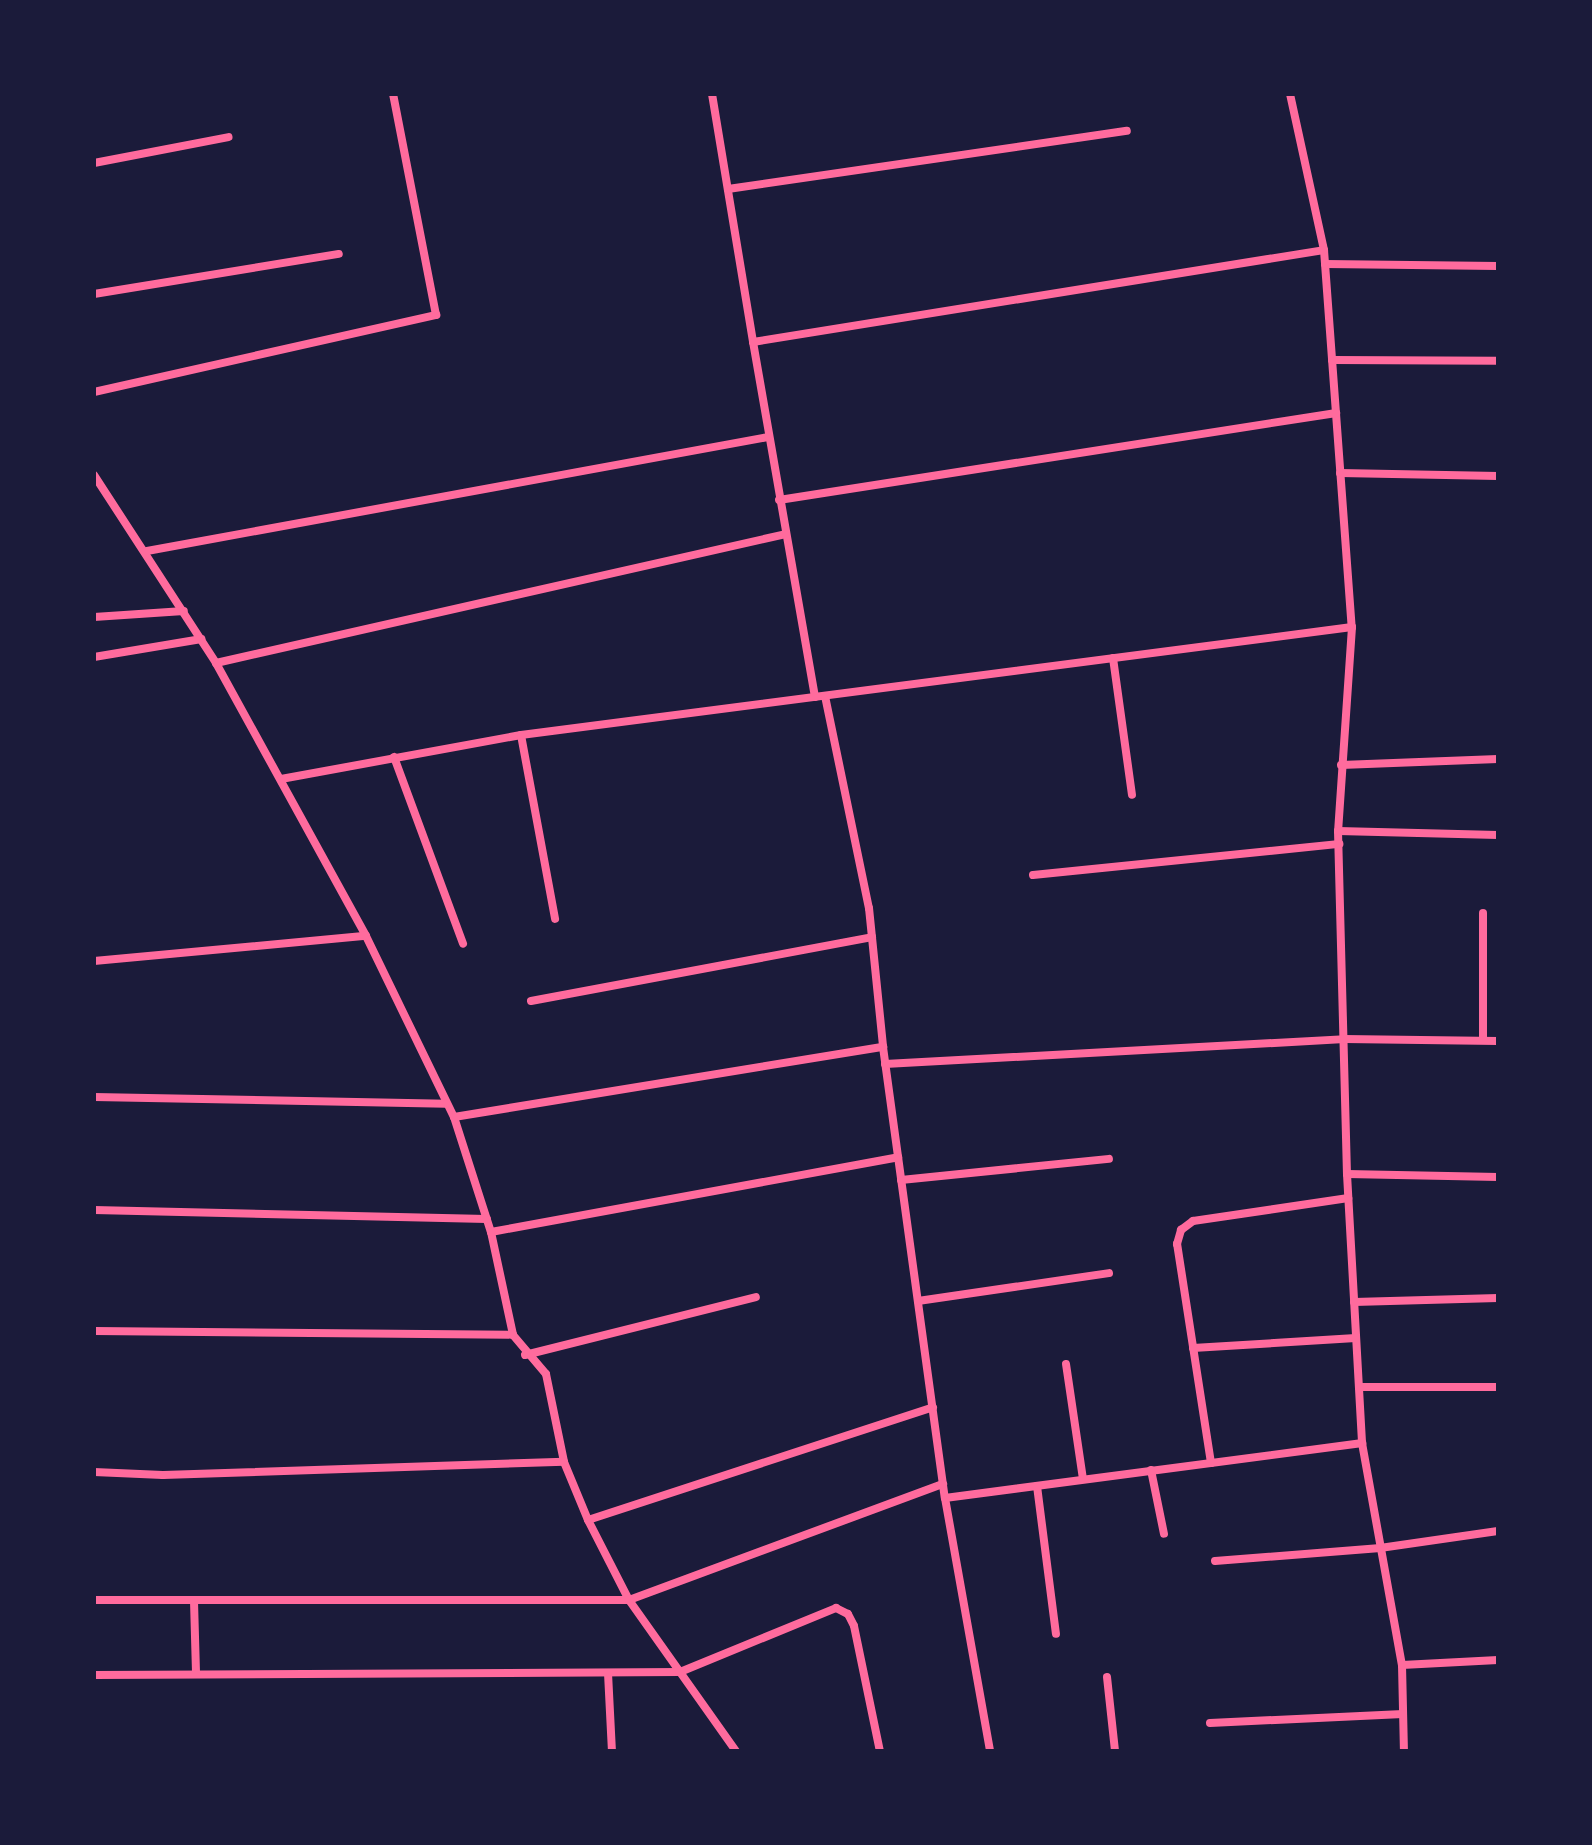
<!DOCTYPE html>
<html>
<head>
<meta charset="utf-8">
<style>
  body { margin:0 }
  #map { position:relative; width:1592px; height:1845px; overflow:hidden; background:#1b1b3a; font-family:Ubuntu,sans-serif }
  div>[style] { position:absolute }
  [style*='--x'] { left:calc(var(--x)*1px); top:calc(var(--y)*1px); width:calc(var(--w)*1px); rotate:calc(var(--a)*1deg) }
  .minor>* { height:8px; margin:-4px; padding:0 4px; transform-origin:4px; border-radius:4px; background:#ff6b9d }
  span { translate:-50% -50%; white-space:nowrap; text-align:center; line-height:1.15; -webkit-text-stroke:7px #1b1b3a; paint-order:stroke }
  .frame { position:absolute; inset:0; border:96px solid #1b1b3a; pointer-events:none }
</style>
</head>
<body>
<div id="map">
  <div class="minor">
    <i style="--x:712;--y:94;--w:251;--a:80.6"></i>
    <i style="--x:1290;--y:94;--w:160;--a:77.7"></i>
    <i style="--x:1324;--y:250;--w:378;--a:85.8"></i>
    <i style="--x:1352;--y:627;--w:204;--a:93.9"></i>
    <i style="--x:1338;--y:831;--w:343;--a:88.5"></i>
    <i style="--x:1347;--y:1174;--w:269;--a:86.8"></i>
    <i style="--x:1362;--y:1443;--w:226;--a:79.8"></i>
    <i style="--x:1402;--y:1665;--w:86;--a:88.7"></i>
    <i style="--x:94;--y:163;--w:137;--a:-10.9"></i>
    <i style="--x:728;--y:189;--w:403;--a:-8.3"></i>
    <i style="--x:1325;--y:264;--w:173;--a:0.7"></i>
    <i style="--x:94;--y:294;--w:248;--a:-9.3"></i>
    <i style="--x:1332;--y:360;--w:166;--a:0.3"></i>
    <i style="--x:94;--y:392;--w:351;--a:-12.7"></i>
    <i style="--x:436;--y:315;--w:225;--a:-101"></i>
    <i style="--x:1340;--y:473;--w:158;--a:1.1"></i>
    <i style="--x:94;--y:475;--w:224;--a:57"></i>
    <i style="--x:216;--y:663;--w:311;--a:61.2"></i>
    <i style="--x:366;--y:936;--w:201;--a:64.1"></i>
    <i style="--x:454;--y:1117;--w:121;--a:72.2"></i>
    <i style="--x:491;--y:1232;--w:105;--a:77.9"></i>
    <i style="--x:513;--y:1335;--w:51;--a:49.8"></i>
    <i style="--x:546;--y:1374;--w:90;--a:78.4"></i>
    <i style="--x:564;--y:1462;--w:63;--a:67.5"></i>
    <i style="--x:588;--y:1520;--w:90;--a:62.9"></i>
    <i style="--x:629;--y:1600;--w:185;--a:54.7"></i>
    <i style="--x:779;--y:500;--w:564;--a:-8.88"></i>
    <i style="--x:147;--y:551;--w:631;--a:-10.4"></i>
    <i style="--x:94;--y:617;--w:90;--a:-3.8"></i>
    <i style="--x:94;--y:657;--w:109;--a:-9.5"></i>
    <i style="--x:1113;--y:658;--w:138;--a:82.1"></i>
    <i style="--x:216;--y:663;--w:584;--a:-12.75"></i>
    <i style="--x:825;--y:696;--w:217;--a:78.3"></i>
    <i style="--x:869;--y:908;--w:140;--a:84.2"></i>
    <i style="--x:883;--y:1047;--w:455;--a:82.2"></i>
    <i style="--x:945;--y:1498;--w:257;--a:79.9"></i>
    <i style="--x:815;--y:697;--w:360;--a:-99.9"></i>
    <i style="--x:753;--y:342;--w:578;--a:-9.15"></i>
    <i style="--x:521;--y:735;--w:187;--a:79.5"></i>
    <i style="--x:394;--y:757;--w:199;--a:69.7"></i>
    <i style="--x:1341;--y:765;--w:157;--a:-2.2"></i>
    <i style="--x:281;--y:779;--w:244;--a:-10.4"></i>
    <i style="--x:521;--y:735;--w:838;--a:-7.4"></i>
    <i style="--x:1338;--y:831;--w:160;--a:1.4"></i>
    <i style="--x:1033;--y:875;--w:308;--a:-5.8"></i>
    <i style="--x:94;--y:961;--w:273;--a:-5.3"></i>
    <i style="--x:531;--y:1001;--w:347;--a:-10.6"></i>
    <i style="--x:1483;--y:1040;--w:127;--a:-90"></i>
    <i style="--x:885;--y:1064;--w:460;--a:-3.1"></i>
    <i style="--x:1344;--y:1039;--w:154;--a:0.7"></i>
    <i style="--x:94;--y:1097;--w:352;--a:1.1"></i>
    <i style="--x:454;--y:1117;--w:435;--a:-9.3"></i>
    <i style="--x:1347;--y:1174;--w:151;--a:1.1"></i>
    <i style="--x:901;--y:1180;--w:209;--a:-5.8"></i>
    <i style="--x:94;--y:1210;--w:393;--a:1.3"></i>
    <i style="--x:491;--y:1232;--w:414;--a:-10.4"></i>
    <i style="--x:918;--y:1301;--w:193;--a:-8.3"></i>
    <i style="--x:1354;--y:1302;--w:144;--a:-1.6"></i>
    <i style="--x:94;--y:1331;--w:419;--a:0.5"></i>
    <i style="--x:1193;--y:1348;--w:163;--a:-3.5"></i>
    <i style="--x:525;--y:1355;--w:238;--a:-14.1"></i>
    <i style="--x:1066;--y:1364;--w:116;--a:81.6"></i>
    <i style="--x:1359;--y:1387;--w:139;--a:0"></i>
    <i style="--x:1211;--y:1463;--w:222;--a:-98.8"></i>
    <i style="--x:1177;--y:1244;--w:15;--a:-74"></i>
    <i style="--x:1181;--y:1230;--w:15;--a:-37"></i>
    <i style="--x:1193;--y:1221;--w:157;--a:-8.4"></i>
    <i style="--x:1151;--y:1470;--w:65;--a:78.5"></i>
    <i style="--x:94;--y:1472;--w:69;--a:2.5"></i>
    <i style="--x:163;--y:1475;--w:401;--a:-1.9"></i>
    <i style="--x:1037;--y:1486;--w:149;--a:82.7"></i>
    <i style="--x:945;--y:1498;--w:421;--a:-7.5"></i>
    <i style="--x:588;--y:1520;--w:363;--a:-18.1"></i>
    <i style="--x:1215;--y:1561;--w:166;--a:-4.5"></i>
    <i style="--x:1380;--y:1548;--w:119;--a:-8.2"></i>
    <i style="--x:94;--y:1600;--w:535;--a:0"></i>
    <i style="--x:629;--y:1600;--w:335;--a:-20.3"></i>
    <i style="--x:194;--y:1601;--w:73;--a:88.4"></i>
    <i style="--x:1402;--y:1665;--w:96;--a:-3"></i>
    <i style="--x:608;--y:1673;--w:78;--a:87.1"></i>
    <i style="--x:94;--y:1675;--w:586;--a:-0.29"></i>
    <i style="--x:680;--y:1672;--w:169;--a:-22.3"></i>
    <i style="--x:836;--y:1608;--w:13;--a:27"></i>
    <i style="--x:848;--y:1614;--w:13;--a:63"></i>
    <i style="--x:854;--y:1626;--w:128;--a:78.3"></i>
    <i style="--x:1107;--y:1677;--w:74;--a:83.8"></i>
    <i style="--x:1210;--y:1723;--w:193;--a:-2.7"></i>
  </div>
  <div class="frame"></div>
</div>
</body>
</html>
